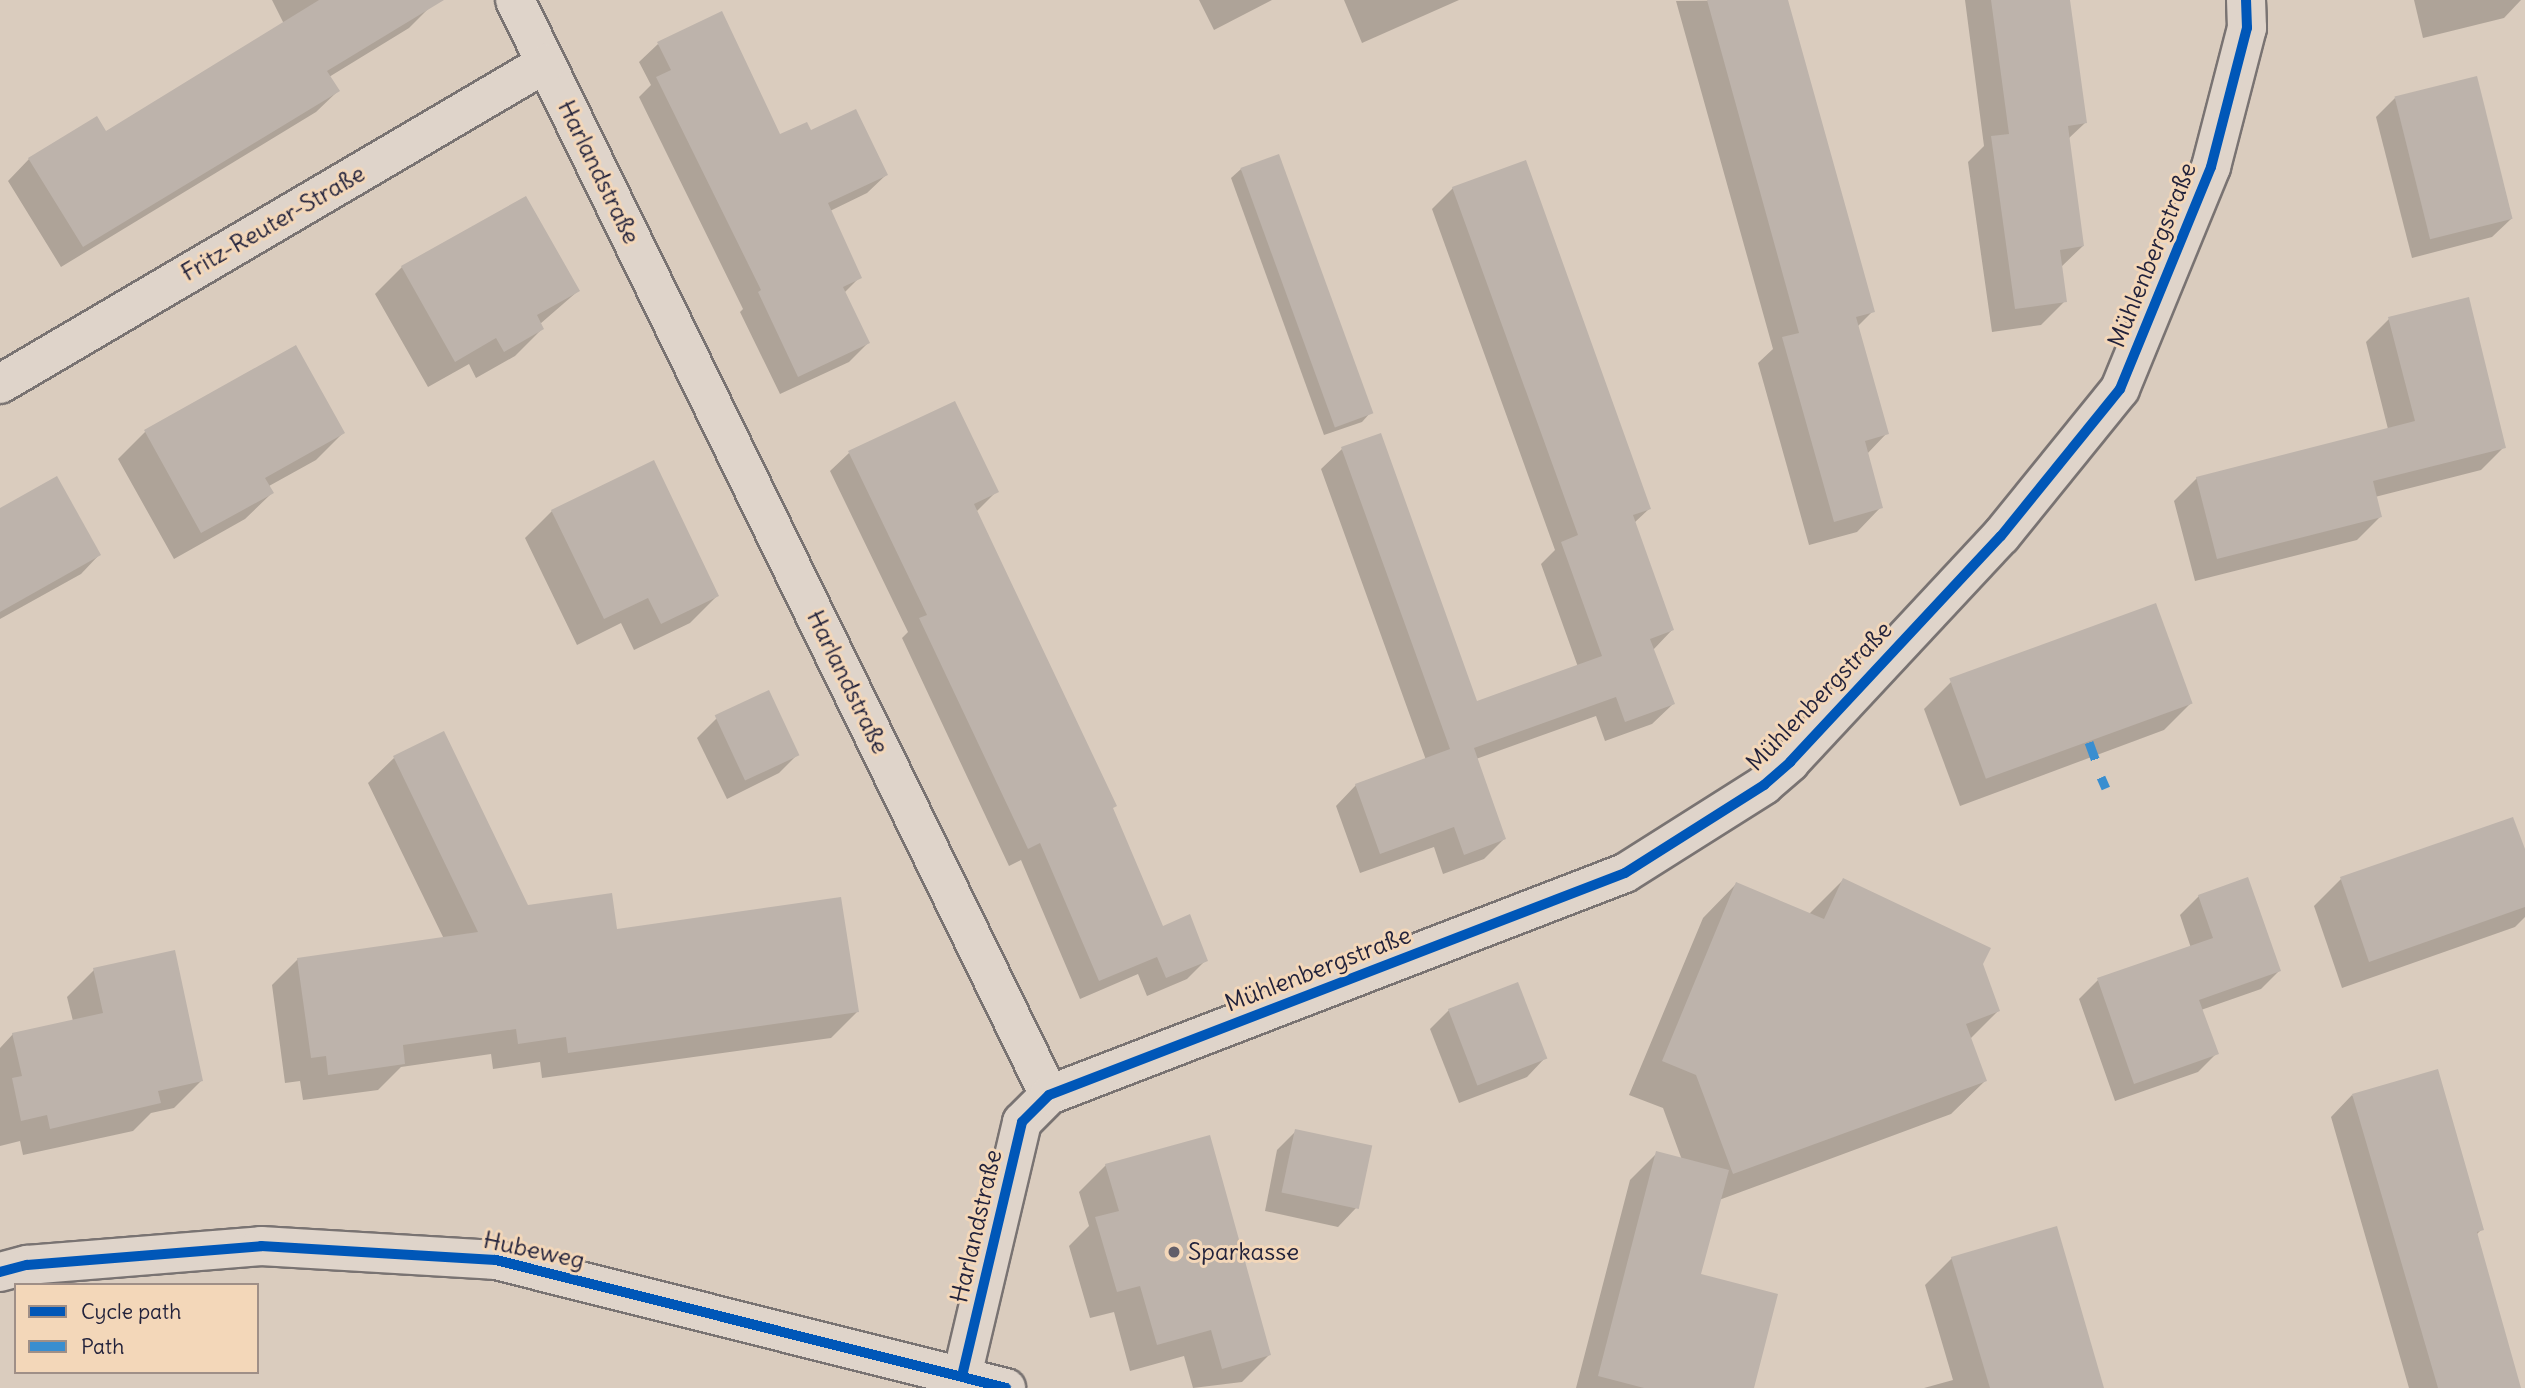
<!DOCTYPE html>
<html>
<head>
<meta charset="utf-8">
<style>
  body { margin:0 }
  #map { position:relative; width:2525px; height:1388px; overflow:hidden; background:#daccbe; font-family:Delius,sans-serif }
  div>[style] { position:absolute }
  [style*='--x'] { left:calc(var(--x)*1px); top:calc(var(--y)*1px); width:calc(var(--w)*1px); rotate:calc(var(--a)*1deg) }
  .shadow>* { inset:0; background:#0003 }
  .building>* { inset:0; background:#bdb3ab; transform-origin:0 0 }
  .roads { filter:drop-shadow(2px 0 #797372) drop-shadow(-2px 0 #797372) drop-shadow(0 2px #797372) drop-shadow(0 -2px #797372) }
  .minor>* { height:38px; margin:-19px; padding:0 19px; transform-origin:19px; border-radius:19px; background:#dfd4ca }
  .quiet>* { height:9px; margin-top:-4.5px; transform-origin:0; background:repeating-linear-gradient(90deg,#398ed0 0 18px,transparent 0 27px) }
  .cycleway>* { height:10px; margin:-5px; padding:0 5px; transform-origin:5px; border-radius:5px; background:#0057b8 }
  .dots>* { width:19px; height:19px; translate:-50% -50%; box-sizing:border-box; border:4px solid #f3d7b9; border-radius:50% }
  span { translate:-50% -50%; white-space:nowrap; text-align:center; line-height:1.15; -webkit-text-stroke:6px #f3d7b9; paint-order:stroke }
  .street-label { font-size:24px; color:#22223b }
  .poi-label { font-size:24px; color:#22223b }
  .left { translate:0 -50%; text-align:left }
  .legend { position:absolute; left:14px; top:1283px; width:245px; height:91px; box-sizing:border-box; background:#f3d7b9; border:2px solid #9f8f87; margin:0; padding:9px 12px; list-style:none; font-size:21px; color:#22223b }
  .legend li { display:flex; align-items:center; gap:14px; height:35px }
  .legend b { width:35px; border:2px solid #9f8f87 }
</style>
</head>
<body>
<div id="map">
  <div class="shadow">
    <i style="clip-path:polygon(272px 0,426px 0,430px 7px,409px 28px,329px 77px,338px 91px,316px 112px,61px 267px,8px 181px,29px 159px,105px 133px,284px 24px)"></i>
    <i style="clip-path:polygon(1199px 0,1272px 0,1214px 30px)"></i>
    <i style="clip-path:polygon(1344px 0,1459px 0,1362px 43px)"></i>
    <i style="clip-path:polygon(1786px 0,1873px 311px,1857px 327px,1887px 433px,1867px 454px,1881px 507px,1857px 532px,1809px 545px,1758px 363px,1773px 349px,1676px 1px)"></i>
    <i style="clip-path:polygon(1965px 0,2068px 0,2085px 123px,2068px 139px,2083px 246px,2060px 268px,2065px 301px,2041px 325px,1992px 332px,1968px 162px,1984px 146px)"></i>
    <i style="clip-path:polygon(2414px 0,2521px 0,2504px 18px,2423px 38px)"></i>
    <i style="clip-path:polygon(658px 44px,779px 137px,886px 175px,867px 193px,830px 211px,860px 277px,844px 293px,868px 343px,849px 362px,780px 394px,740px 312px,743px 309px,639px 97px,651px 85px,639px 62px)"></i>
    <i style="clip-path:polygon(2395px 98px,2511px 219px,2492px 237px,2412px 258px,2376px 117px)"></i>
    <i style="clip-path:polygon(1241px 169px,1371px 412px,1362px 422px,1324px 435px,1231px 178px)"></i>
    <i style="clip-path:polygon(1453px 188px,1649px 509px,1634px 523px,1672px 630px,1653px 650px,1673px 704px,1652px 724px,1605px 741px,1596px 716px,1476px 759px,1504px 839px,1484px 859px,1443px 874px,1434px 847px,1360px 873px,1336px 806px,1356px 785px,1426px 760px,1321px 469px,1342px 449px,1476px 703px,1578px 667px,1541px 564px,1555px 550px,1432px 209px)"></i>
    <i style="clip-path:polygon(402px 267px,578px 291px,540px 324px,542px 329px,515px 356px,476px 378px,469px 364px,428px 387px,375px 294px)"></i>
    <i style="clip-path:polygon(2389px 319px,2504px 447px,2481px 470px,2375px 497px,2380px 517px,2357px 540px,2195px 581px,2174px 501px,2197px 478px,2388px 429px,2366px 342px)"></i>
    <i style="clip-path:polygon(295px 347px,343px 433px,316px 460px,269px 486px,272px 493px,245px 519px,174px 559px,118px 459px,145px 432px)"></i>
    <i style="clip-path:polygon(849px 453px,996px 492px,976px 512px,1162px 928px,1205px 961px,1187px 979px,1147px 996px,1138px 974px,1080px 999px,1021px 860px,1009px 866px,902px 638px,908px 632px,830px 471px)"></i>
    <i style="clip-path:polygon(0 510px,99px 555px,81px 574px,0 619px)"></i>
    <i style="clip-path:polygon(552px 511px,717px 596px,690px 623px,634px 650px,621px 623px,577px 645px,525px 538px)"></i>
    <i style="clip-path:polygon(2155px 606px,2191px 703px,2164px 730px,1960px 806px,1924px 709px,1951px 682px)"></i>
    <i style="clip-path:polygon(768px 692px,798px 754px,779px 773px,727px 799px,697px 738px,716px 719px)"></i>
    <i style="clip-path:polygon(443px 734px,527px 907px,857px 1012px,831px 1038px,542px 1078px,540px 1062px,493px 1069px,491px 1054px,401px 1067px,378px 1090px,303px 1100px,300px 1081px,285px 1083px,272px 985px,298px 959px,444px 939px,368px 783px,394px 758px)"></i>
    <i style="clip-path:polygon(2525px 854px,2525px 917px,2515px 927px,2342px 988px,2314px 906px,2341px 879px)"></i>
    <i style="clip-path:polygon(1843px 880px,1982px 964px,1998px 1011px,1970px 1039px,1985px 1081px,1951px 1114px,1719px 1200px,1699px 1275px,1752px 1388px,1576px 1388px,1630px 1180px,1657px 1153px,1682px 1160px,1663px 1108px,1629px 1095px,1703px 918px,1736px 884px,1809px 914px)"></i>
    <i style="clip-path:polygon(2199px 896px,2279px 971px,2261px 989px,2201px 1010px,2217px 1053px,2198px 1072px,2115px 1101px,2079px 999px,2098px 980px,2191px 948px,2180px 915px)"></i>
    <i style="clip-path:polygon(94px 970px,201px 1081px,174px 1108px,151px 1113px,133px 1131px,23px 1155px,20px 1141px,0 1146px,0 1048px,13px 1034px,73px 1021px,67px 997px)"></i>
    <i style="clip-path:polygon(1449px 1010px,1545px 1058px,1527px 1077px,1459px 1103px,1430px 1029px)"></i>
    <i style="clip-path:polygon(2352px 1095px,2482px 1229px,2476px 1235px,2519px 1388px,2409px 1388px,2331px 1117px)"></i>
    <i style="clip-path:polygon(1296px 1131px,1356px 1208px,1338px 1227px,1265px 1211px,1277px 1150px)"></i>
    <i style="clip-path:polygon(1106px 1165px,1269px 1355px,1242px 1382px,1193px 1388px,1184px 1356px,1130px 1371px,1114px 1312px,1090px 1318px,1069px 1246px,1089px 1226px,1079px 1192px)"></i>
    <i style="clip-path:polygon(1952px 1258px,2102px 1388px,1924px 1388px,1953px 1380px,1925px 1285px)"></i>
  </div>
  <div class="building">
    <i style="clip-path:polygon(319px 0,444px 0,327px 71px,340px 91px,83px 247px,28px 158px,97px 116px,106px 131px)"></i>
    <i style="clip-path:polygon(1707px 0,1788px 0,1875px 312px,1856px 317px,1889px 434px,1865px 441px,1883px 508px,1834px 522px,1782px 337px,1799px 333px)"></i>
    <i style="clip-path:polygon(1991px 0,2070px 0,2087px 123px,2068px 126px,2084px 246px,2060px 250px,2067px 302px,2015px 309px,1991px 136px,2009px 134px)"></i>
    <i style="clip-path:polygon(722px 11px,780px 134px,807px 122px,811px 130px,856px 109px,888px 175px,828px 203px,862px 278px,843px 287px,870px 343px,798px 377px,758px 292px,761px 290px,656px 77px,671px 70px,657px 42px)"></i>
    <i style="left:2477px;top:76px;width:147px;height:85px;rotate:76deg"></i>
    <i style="left:1279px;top:154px;width:276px;height:41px;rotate:70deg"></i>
    <i style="clip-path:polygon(1526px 160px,1651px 509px,1633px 515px,1674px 630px,1650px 639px,1675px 704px,1625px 722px,1616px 697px,1474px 748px,1506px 839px,1464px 855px,1454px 827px,1380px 854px,1355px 784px,1450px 749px,1341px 447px,1381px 433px,1477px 701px,1602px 656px,1561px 542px,1578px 535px,1452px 187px)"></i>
    <i style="clip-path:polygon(526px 196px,580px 291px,537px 315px,544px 329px,504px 352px,496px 338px,455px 362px,401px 266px)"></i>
    <i style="clip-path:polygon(2469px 297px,2506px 448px,2373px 481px,2382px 517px,2217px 559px,2196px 477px,2415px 421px,2388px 317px)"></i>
    <i style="clip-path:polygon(296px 345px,345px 433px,265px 478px,274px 493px,201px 533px,144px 430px)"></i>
    <i style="clip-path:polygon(955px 401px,999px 492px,974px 504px,1117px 806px,1113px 808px,1163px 926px,1190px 914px,1208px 961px,1166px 978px,1157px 957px,1099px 981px,1040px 843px,1028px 849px,919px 618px,927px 615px,848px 451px)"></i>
    <i style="clip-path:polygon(654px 460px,719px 596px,661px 624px,648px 598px,604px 619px,551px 510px)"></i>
    <i style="clip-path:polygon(57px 476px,101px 555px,0 612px,0 508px)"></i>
    <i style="left:2156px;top:603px;width:107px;height:220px;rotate:70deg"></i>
    <i style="left:769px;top:690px;width:72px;height:60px;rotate:65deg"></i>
    <i style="clip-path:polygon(444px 731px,528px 905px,612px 893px,617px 929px,841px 897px,859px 1012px,568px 1053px,566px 1037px,518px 1044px,516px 1029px,403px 1045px,405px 1064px,328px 1075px,326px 1056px,311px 1058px,297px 958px,478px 932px,393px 756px)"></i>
    <i style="clip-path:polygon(2513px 817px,2525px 849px,2525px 907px,2369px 962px,2340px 877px)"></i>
    <i style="clip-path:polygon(2248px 877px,2281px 971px,2199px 1000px,2219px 1054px,2134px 1084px,2097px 978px,2213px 938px,2198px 895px)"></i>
    <i style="clip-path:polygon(1843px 878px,1991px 948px,1983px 964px,2000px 1011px,1966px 1024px,1987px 1081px,1733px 1174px,1696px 1075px,1662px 1061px,1736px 882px,1824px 919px)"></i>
    <i style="clip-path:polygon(175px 950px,203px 1081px,158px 1091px,161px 1103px,50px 1129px,47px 1115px,21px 1121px,12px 1078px,22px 1076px,12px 1033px,103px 1013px,93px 968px)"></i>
    <i style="left:1518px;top:982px;width:82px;height:75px;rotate:69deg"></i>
    <i style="clip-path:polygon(2438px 1069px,2484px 1230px,2477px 1232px,2521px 1388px,2438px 1388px,2352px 1094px)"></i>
    <i style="left:1295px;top:1129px;width:79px;height:65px;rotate:12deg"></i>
    <i style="clip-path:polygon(1210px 1135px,1271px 1355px,1222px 1369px,1211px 1330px,1157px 1345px,1140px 1286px,1117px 1292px,1095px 1217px,1119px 1211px,1105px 1164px)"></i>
    <i style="clip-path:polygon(1656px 1151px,1729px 1170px,1701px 1274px,1778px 1294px,1754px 1388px,1644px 1388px,1598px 1376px)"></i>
    <i style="clip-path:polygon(2057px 1226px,2104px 1388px,1990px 1388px,1951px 1257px)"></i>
  </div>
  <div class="roads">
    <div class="minor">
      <i style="--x:515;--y:0;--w:1218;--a:64"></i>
      <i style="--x:0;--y:384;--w:633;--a:-30.45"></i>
      <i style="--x:0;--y:1272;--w:28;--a:-15"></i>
      <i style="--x:27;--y:1265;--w:235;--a:-4.6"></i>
      <i style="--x:261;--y:1246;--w:235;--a:3.4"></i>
      <i style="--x:496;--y:1260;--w:526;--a:14.09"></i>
      <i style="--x:962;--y:1376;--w:261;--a:-76.7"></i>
      <i style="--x:1022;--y:1122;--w:38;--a:-45"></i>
      <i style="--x:1049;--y:1095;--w:617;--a:-21.08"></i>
      <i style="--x:1625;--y:873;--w:165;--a:-32.3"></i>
      <i style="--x:1764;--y:785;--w:35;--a:-41"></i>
      <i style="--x:1790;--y:762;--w:309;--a:-47"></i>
      <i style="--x:2001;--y:536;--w:189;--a:-51"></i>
      <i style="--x:2120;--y:389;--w:240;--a:-67.7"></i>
      <i style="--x:2211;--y:167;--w:144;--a:-75.5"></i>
      <i style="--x:2247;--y:28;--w:28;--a:-92"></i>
    </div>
  </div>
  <div class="quiet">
    <i style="--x:2089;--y:742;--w:20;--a:70"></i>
    <i style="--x:2101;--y:777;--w:12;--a:66"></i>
  </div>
  <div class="cycleway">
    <i style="--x:0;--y:1272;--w:28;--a:-15"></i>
    <i style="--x:27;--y:1265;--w:235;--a:-4.6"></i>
    <i style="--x:261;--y:1246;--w:235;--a:3.4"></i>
    <i style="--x:496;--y:1260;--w:526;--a:14.09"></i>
    <i style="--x:962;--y:1376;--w:261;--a:-76.7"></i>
    <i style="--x:1022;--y:1122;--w:38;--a:-45"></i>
    <i style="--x:1049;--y:1095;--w:617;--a:-21.08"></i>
    <i style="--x:1625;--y:873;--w:165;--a:-32.3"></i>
    <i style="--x:1764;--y:785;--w:35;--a:-41"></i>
    <i style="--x:1790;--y:762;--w:309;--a:-47"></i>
    <i style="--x:2001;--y:536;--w:189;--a:-51"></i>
    <i style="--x:2120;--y:389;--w:240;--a:-67.7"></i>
    <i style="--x:2211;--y:167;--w:144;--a:-75.5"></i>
    <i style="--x:2247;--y:28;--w:28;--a:-92"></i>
  </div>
  <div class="dots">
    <i style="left:1174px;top:1252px;background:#625e69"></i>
  </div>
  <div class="street-label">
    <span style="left:599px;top:172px;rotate:64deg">Harlandstraße</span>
    <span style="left:273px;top:223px;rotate:-30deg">Fritz-Reuter-Straße</span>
    <span style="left:2152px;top:255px;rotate:-68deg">Mühlenbergstraße</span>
    <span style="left:848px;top:682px;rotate:64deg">Harlandstraße</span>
    <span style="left:1819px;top:696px;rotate:-46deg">Mühlenbergstraße</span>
    <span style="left:1318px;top:969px;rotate:-21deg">Mühlenbergstraße</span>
    <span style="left:976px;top:1226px;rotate:-77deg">Harlandstraße</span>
    <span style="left:534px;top:1250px;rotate:12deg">Hubeweg</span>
  </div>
  <div class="poi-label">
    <span class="left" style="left:1188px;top:1252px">Sparkasse</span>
  </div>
  <ul class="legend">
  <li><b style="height:9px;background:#0057b8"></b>Cycle path</li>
  <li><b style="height:9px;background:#398ed0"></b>Path</li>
  </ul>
</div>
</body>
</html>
